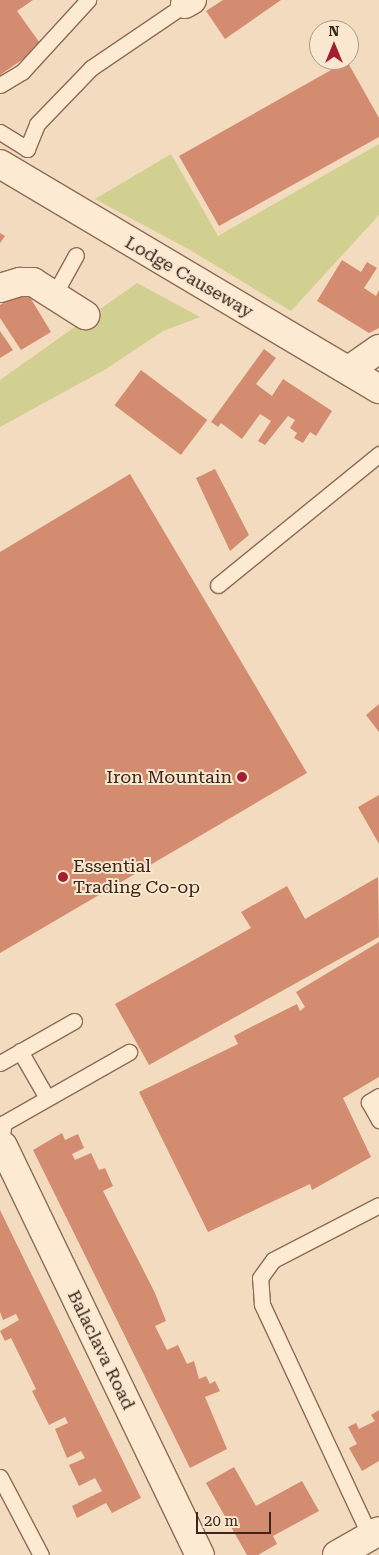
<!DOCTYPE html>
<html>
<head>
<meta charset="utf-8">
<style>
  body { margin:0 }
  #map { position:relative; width:379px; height:1555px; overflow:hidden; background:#f2dbbe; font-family:"Roboto Serif",serif }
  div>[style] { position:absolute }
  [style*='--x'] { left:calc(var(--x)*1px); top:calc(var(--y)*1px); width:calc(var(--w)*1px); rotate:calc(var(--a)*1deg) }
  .green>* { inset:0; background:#d1d091 }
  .building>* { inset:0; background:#d48c70; transform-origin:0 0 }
  .roads { filter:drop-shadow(1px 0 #8d6b55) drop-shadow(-1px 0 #8d6b55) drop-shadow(0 1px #8d6b55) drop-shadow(0 -1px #8d6b55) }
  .service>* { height:15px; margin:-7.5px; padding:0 7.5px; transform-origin:7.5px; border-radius:7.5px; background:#fcead2 }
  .minor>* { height:28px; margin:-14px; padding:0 14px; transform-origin:14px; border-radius:14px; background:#fcead2 }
  .secondary>* { height:28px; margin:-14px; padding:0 14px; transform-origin:14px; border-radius:14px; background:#fcead2 }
  .dots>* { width:14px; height:14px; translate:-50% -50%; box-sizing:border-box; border:2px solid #f9e7cf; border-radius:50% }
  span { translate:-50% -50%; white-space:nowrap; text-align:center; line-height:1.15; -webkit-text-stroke:4px #f9e7cf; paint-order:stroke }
  .street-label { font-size:18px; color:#3a261b }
  .poi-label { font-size:18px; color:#3a261b }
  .right { translate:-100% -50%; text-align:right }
  .left { translate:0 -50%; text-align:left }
  .north { position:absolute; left:309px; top:20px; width:50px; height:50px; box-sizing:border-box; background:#f9e7cf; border:1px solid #ad9a87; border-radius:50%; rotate:0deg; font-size:14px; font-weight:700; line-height:20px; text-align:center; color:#3a261b }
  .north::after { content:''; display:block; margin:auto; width:18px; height:22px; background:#a21f32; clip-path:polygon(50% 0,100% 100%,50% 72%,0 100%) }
  .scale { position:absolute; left:196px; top:1512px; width:75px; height:22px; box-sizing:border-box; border:2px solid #3a261b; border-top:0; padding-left:6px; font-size:15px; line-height:18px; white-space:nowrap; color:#3a261b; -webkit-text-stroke:4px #f9e7cf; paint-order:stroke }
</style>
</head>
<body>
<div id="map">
  <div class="green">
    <i style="clip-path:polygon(379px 144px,379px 215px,291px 311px,190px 250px,95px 199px,171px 154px,218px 236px)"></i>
    <i style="clip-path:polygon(137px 283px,200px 317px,163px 331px,106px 369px,0 427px,0 380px)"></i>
  </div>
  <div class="building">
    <i style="clip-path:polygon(0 0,33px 0,17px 11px,42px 46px,0 75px)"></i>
    <i style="clip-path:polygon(223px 0,281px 0,225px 39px,206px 11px)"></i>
    <i style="clip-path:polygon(347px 61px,379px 118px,379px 137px,219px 226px,179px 156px)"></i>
    <i style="clip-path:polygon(0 233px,5px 236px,0 243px)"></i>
    <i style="clip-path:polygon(342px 260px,361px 272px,367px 262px,377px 268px,364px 288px,376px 296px,379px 290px,379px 328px,369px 333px,317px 301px)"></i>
    <i style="clip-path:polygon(25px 289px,51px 332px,21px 350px,0 318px,0 305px)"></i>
    <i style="clip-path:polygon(0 331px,13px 350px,0 358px)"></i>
    <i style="clip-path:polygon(264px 349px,276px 358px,256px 384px,272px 396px,283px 379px,332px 411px,316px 436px,310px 432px,303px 443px,294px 438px,297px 433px,290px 428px,295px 420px,288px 416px,265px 445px,258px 441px,271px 421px,260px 414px,242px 439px,221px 423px,218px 427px,211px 422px)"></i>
    <i style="left:141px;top:370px;width:83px;height:44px;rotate:37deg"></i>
    <i style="clip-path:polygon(215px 469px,249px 535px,230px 551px,196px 478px)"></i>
    <i style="clip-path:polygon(130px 474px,307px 773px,0 953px,0 552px)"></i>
    <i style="clip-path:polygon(379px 704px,379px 732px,366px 715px)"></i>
    <i style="clip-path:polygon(379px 795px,379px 844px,358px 807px)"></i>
    <i style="clip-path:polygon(378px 877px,379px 937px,149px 1065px,115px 1004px,251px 928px,241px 912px,287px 886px,305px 919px)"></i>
    <i style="clip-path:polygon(379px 942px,379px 1077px,343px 1098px,371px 1157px,312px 1190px,310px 1184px,208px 1232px,139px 1092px,238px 1044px,234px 1036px,251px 1027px,297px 1004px,300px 1011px,305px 1007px,296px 992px)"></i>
    <i style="clip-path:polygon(62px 1133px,65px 1140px,78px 1134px,84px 1148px,72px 1154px,75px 1160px,91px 1153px,99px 1170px,105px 1168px,113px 1186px,103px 1191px,155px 1293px,166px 1321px,155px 1326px,167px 1350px,178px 1345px,187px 1364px,194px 1361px,199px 1379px,206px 1376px,210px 1384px,215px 1381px,220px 1391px,205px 1397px,227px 1449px,190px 1468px,33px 1150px)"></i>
    <i style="clip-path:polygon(0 1210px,141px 1498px,112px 1513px,106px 1503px,77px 1518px,72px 1506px,102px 1491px,95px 1478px,79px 1486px,69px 1465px,85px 1458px,81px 1451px,67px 1458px,55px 1429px,68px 1423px,65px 1417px,49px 1425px,32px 1391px,36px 1389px,11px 1338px,5px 1341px,0 1331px,19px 1320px,16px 1314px,3px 1320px,0 1312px)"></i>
    <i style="clip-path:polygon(379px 1410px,379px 1461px,362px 1471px,349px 1448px,357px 1444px,348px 1427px,356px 1423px,359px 1429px,375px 1421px,371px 1415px)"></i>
    <i style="clip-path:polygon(234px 1467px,256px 1506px,302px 1481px,319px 1511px,273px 1536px,277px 1544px,258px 1555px,247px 1555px,206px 1483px)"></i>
  </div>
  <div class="roads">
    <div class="service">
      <i style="--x:0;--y:85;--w:26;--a:-31"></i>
      <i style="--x:22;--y:72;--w:98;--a:-47.5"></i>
      <i style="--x:0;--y:132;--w:32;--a:32"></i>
      <i style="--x:27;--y:149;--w:27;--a:-68"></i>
      <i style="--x:37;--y:124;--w:78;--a:-46"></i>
      <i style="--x:91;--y:68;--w:114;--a:-34.2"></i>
      <i style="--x:185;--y:4;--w:5;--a:-127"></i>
      <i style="--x:55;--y:293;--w:43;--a:-61.1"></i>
      <i style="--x:218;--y:585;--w:208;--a:-39.1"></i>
      <i style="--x:20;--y:1051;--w:54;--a:60.1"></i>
      <i style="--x:0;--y:1063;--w:85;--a:-29.6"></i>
      <i style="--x:379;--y:1096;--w:12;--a:149"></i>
      <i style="--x:369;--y:1102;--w:21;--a:61"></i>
      <i style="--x:0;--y:1147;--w:24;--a:-81"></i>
      <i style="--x:4;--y:1123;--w:144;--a:-29.6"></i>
      <i style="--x:0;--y:1477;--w:88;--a:62.3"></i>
      <i style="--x:370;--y:1536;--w:256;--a:-115"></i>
      <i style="--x:262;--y:1304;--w:26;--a:-94"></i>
      <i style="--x:260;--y:1278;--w:22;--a:-54"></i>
      <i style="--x:273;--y:1260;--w:119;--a:-27.4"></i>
    </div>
    <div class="minor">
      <i style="--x:185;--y:4;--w:8;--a:-30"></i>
      <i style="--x:0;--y:288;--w:21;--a:-17"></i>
      <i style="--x:20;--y:282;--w:13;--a:0"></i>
      <i style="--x:33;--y:282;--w:62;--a:32.4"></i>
      <i style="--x:349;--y:370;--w:37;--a:-35"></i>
      <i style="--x:3;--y:1146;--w:454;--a:64.3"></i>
      <i style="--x:337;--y:1555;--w:48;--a:-29.7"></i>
    </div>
    <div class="secondary">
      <i style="--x:0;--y:164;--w:441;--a:30.7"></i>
    </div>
  </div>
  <div class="dots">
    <i style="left:242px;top:777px;background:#a21f32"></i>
    <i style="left:63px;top:877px;background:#a21f32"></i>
  </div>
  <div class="street-label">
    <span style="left:189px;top:277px;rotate:30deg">Lodge Causeway</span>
    <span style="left:101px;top:1350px;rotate:64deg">Balaclava Road</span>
  </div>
  <div class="poi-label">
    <span class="right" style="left:232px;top:777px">Iron Mountain</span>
    <span class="left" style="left:73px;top:877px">Essential<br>Trading Co-op</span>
  </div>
  <div class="north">N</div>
  <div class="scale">20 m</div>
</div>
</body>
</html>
